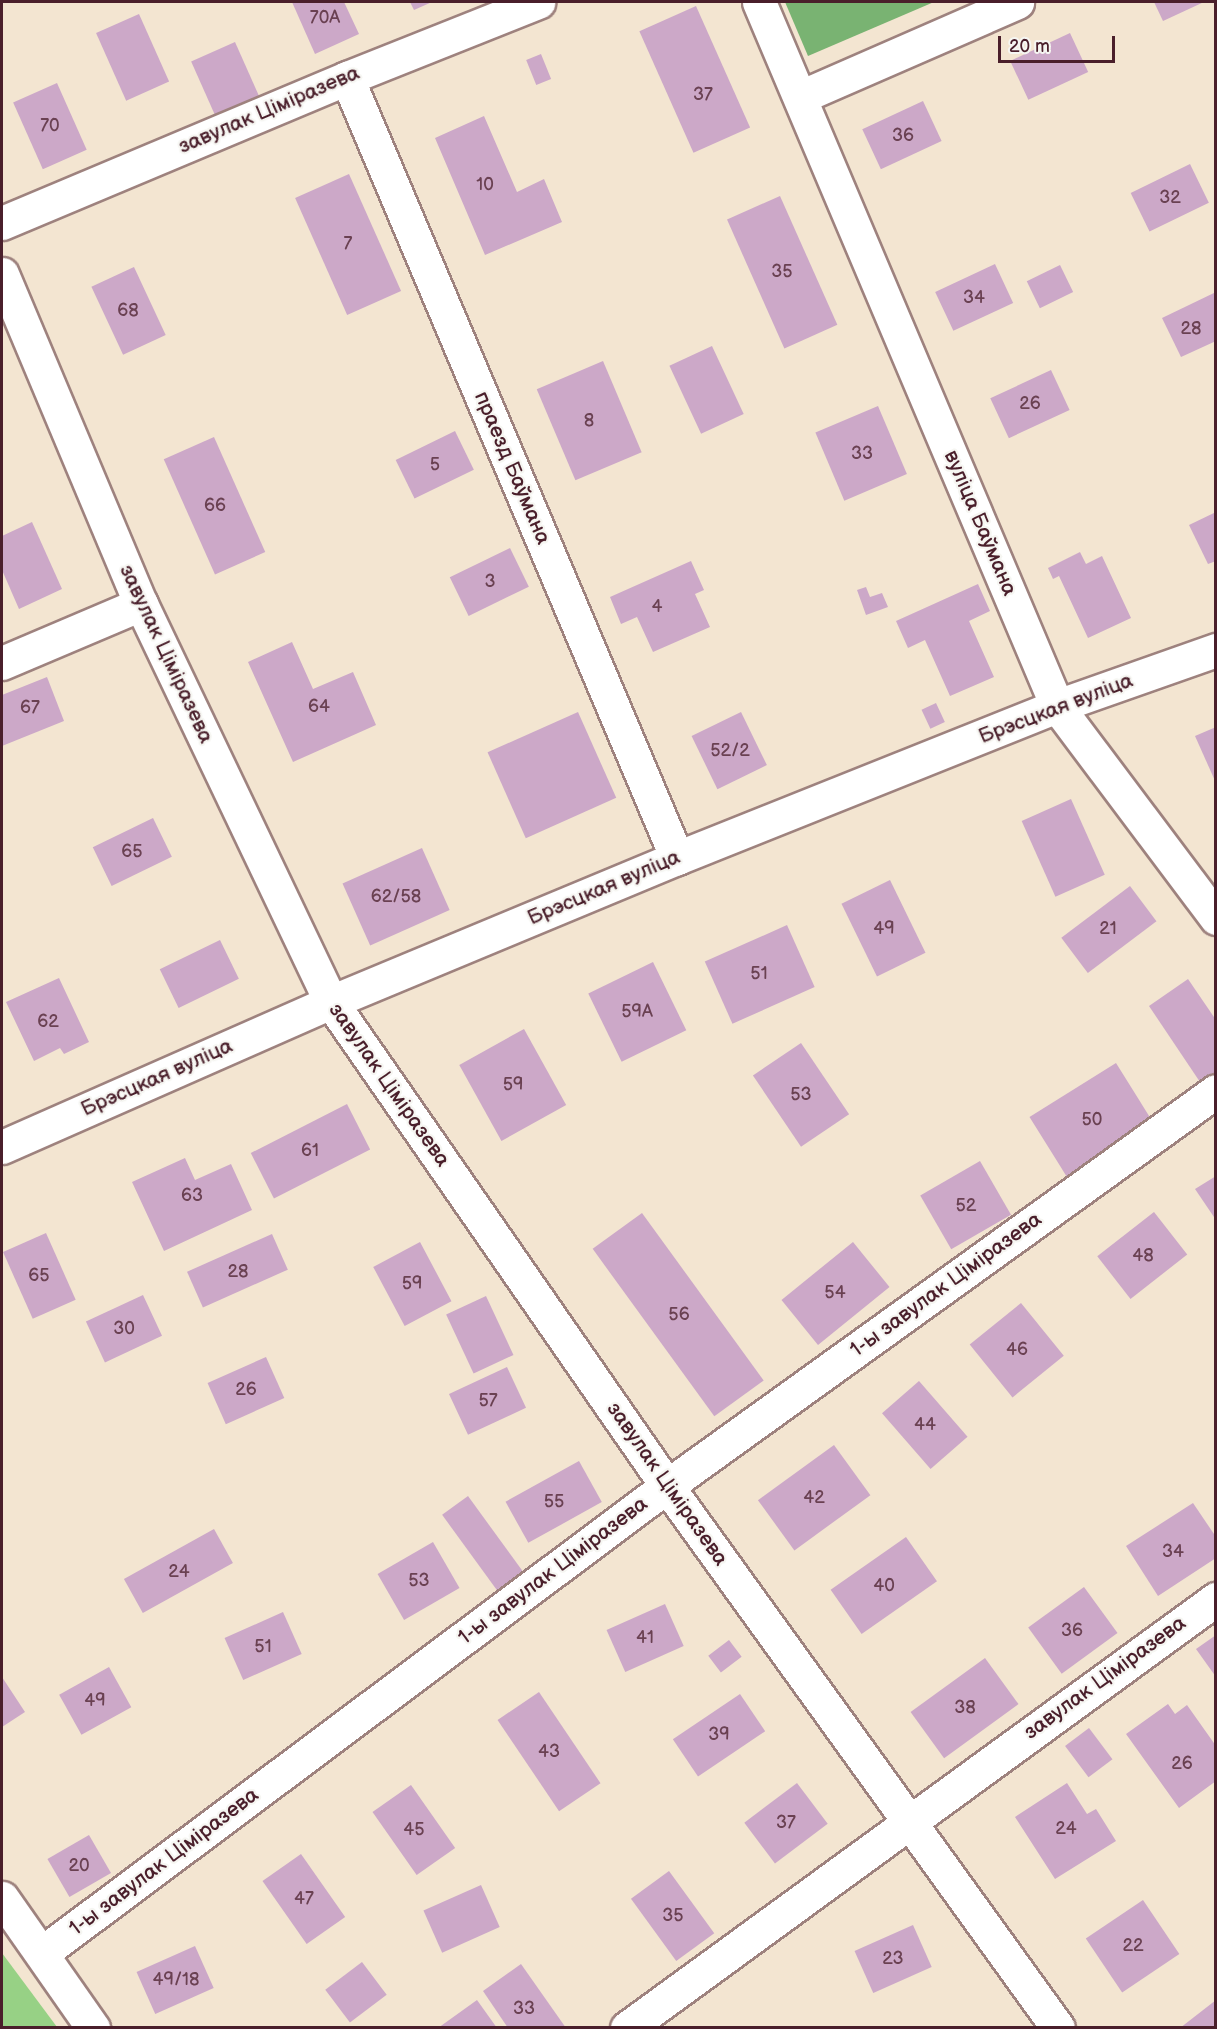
<!DOCTYPE html>
<html>
<head>
<meta charset="utf-8">
<style>
  body { margin:0 }
  #map { position:relative; width:1217px; height:2029px; overflow:hidden; background:#f3e5d1; font-family:"Balsamiq Sans",sans-serif }
  div>[style] { position:absolute }
  [style*='--x'] { left:calc(var(--x)*1px); top:calc(var(--y)*1px); width:calc(var(--w)*1px); rotate:calc(var(--a)*1deg) }
  .green>* { inset:0; background:#97d185 }
  .forest>* { inset:0; background:#79b372 }
  .building>* { inset:0; background:#cca8c8; transform-origin:0 0 }
  .roads { filter:drop-shadow(2px 0 #9e827e) drop-shadow(-2px 0 #9e827e) drop-shadow(0 2px #9e827e) drop-shadow(0 -2px #9e827e) }
  .minor>* { height:33px; margin:-16.5px; padding:0 16.5px; transform-origin:16.5px; border-radius:16.5px; background:#fff }
  span { translate:-50% -50%; white-space:nowrap; text-align:center; line-height:1.15; -webkit-text-stroke:4.5px #f6f6f2; paint-order:stroke }
  .number-label { font-size:18px; color:#6a4152 }
  .number-label span { -webkit-text-stroke-width:0 }
  .street-label { font-size:21px; color:#4a1f2b }
  .frame { position:absolute; inset:0; border:3px solid #4a1f2b; pointer-events:none }
  .scale { position:absolute; left:998px; top:36px; width:117px; height:27px; box-sizing:border-box; border:3px solid #4a1f2b; border-top:0; padding-left:8px; font-size:18px; line-height:21px; white-space:nowrap; color:#4a1f2b; -webkit-text-stroke:4px #f6f6f2; paint-order:stroke }
</style>
</head>
<body>
<div id="map">
  <div class="green">
    <i style="clip-path:polygon(2px 1953px,57px 2027px,2px 2027px)"></i>
  </div>
  <div class="forest">
    <i style="clip-path:polygon(785px 2px,934px 2px,808px 56px)"></i>
  </div>
  <div class="building">
    <i style="clip-path:polygon(292px 2px,344px 2px,359px 34px,315px 54px)"></i>
    <i style="clip-path:polygon(410px 2px,432px 2px,414px 10px)"></i>
    <i style="clip-path:polygon(1154px 2px,1204px 2px,1163px 21px)"></i>
    <i style="left:696px;top:6px;width:133px;height:62px;rotate:66deg"></i>
    <i style="left:139px;top:14px;width:74px;height:47px;rotate:66deg"></i>
    <i style="left:1070px;top:33px;width:43px;height:66px;rotate:65deg"></i>
    <i style="left:235px;top:42px;width:73px;height:48px;rotate:66deg"></i>
    <i style="left:541px;top:54px;width:27px;height:16px;rotate:68deg"></i>
    <i style="left:57px;top:83px;width:73px;height:48px;rotate:66deg"></i>
    <i style="left:923px;top:101px;width:44px;height:67px;rotate:65deg"></i>
    <i style="clip-path:polygon(484px 116px,517px 192px,544px 179px,562px 222px,485px 255px,435px 138px)"></i>
    <i style="left:1190px;top:164px;width:43px;height:66px;rotate:64deg"></i>
    <i style="left:349px;top:174px;width:128px;height:59px;rotate:66deg"></i>
    <i style="left:780px;top:196px;width:141px;height:58px;rotate:66deg"></i>
    <i style="left:995px;top:264px;width:43px;height:66px;rotate:65deg"></i>
    <i style="left:1060px;top:265px;width:30px;height:37px;rotate:64deg"></i>
    <i style="left:134px;top:267px;width:75px;height:47px;rotate:65deg"></i>
    <i style="clip-path:polygon(1216px 292px,1216px 341px,1181px 357px,1162px 318px)"></i>
    <i style="left:712px;top:346px;width:75px;height:47px;rotate:65deg"></i>
    <i style="left:603px;top:361px;width:99px;height:72px;rotate:67deg"></i>
    <i style="left:1051px;top:370px;width:44px;height:67px;rotate:65deg"></i>
    <i style="left:878px;top:406px;width:74px;height:68px;rotate:67deg"></i>
    <i style="left:455px;top:431px;width:43px;height:66px;rotate:64deg"></i>
    <i style="left:214px;top:437px;width:126px;height:55px;rotate:66deg"></i>
    <i style="clip-path:polygon(1216px 512px,1216px 561px,1208px 564px,1189px 525px)"></i>
    <i style="clip-path:polygon(32px 522px,62px 589px,19px 609px,2px 570px,2px 536px)"></i>
    <i style="left:510px;top:548px;width:43px;height:67px;rotate:64deg"></i>
    <i style="clip-path:polygon(1080px 552px,1086px 564px,1102px 556px,1131px 618px,1088px 638px,1059px 576px,1053px 579px,1048px 568px)"></i>
    <i style="clip-path:polygon(691px 561px,704px 590px,695px 594px,710px 627px,653px 652px,637px 617px,621px 624px,610px 597px)"></i>
    <i style="clip-path:polygon(978px 584px,990px 611px,969px 621px,994px 677px,950px 696px,925px 640px,908px 648px,896px 621px)"></i>
    <i style="clip-path:polygon(866px 587px,870px 597px,882px 593px,888px 607px,866px 615px,857px 590px)"></i>
    <i style="clip-path:polygon(292px 642px,313px 689px,353px 672px,376px 725px,293px 762px,248px 662px)"></i>
    <i style="clip-path:polygon(47px 677px,64px 721px,2px 746px,2px 695px)"></i>
    <i style="left:936px;top:703px;width:21px;height:16px;rotate:65deg"></i>
    <i style="left:578px;top:712px;width:94px;height:99px;rotate:66deg"></i>
    <i style="left:741px;top:712px;width:59px;height:55px;rotate:64deg"></i>
    <i style="clip-path:polygon(1216px 727px,1216px 783px,1195px 736px)"></i>
    <i style="left:1071px;top:799px;width:83px;height:54px;rotate:66deg"></i>
    <i style="left:153px;top:818px;width:43px;height:67px;rotate:64deg"></i>
    <i style="left:422px;top:848px;width:68px;height:87px;rotate:66deg"></i>
    <i style="left:890px;top:880px;width:81px;height:54px;rotate:64deg"></i>
    <i style="left:1130px;top:886px;width:44px;height:86px;rotate:53deg"></i>
    <i style="left:787px;top:925px;width:68px;height:90px;rotate:66deg"></i>
    <i style="left:220px;top:940px;width:43px;height:67px;rotate:64deg"></i>
    <i style="left:653px;top:962px;width:76px;height:72px;rotate:64deg"></i>
    <i style="clip-path:polygon(59px 978px,89px 1042px,64px 1054px,60px 1048px,34px 1061px,6px 1002px)"></i>
    <i style="clip-path:polygon(1188px 979px,1216px 1020px,1216px 1072px,1200px 1082px,1149px 1006px)"></i>
    <i style="left:524px;top:1029px;width:87px;height:74px;rotate:61deg"></i>
    <i style="left:801px;top:1043px;width:86px;height:58px;rotate:56deg"></i>
    <i style="left:1116px;top:1063px;width:71px;height:102px;rotate:58deg"></i>
    <i style="left:347px;top:1104px;width:51px;height:108px;rotate:63deg"></i>
    <i style="clip-path:polygon(185px 1158px,195px 1180px,231px 1164px,252px 1210px,164px 1251px,132px 1182px)"></i>
    <i style="left:980px;top:1161px;width:62px;height:69px;rotate:60deg"></i>
    <i style="clip-path:polygon(1216px 1176px,1216px 1220px,1195px 1189px)"></i>
    <i style="left:1154px;top:1212px;width:54px;height:72px;rotate:52deg"></i>
    <i style="left:642px;top:1213px;width:207px;height:61px;rotate:54deg"></i>
    <i style="left:46px;top:1233px;width:73px;height:47px;rotate:66deg"></i>
    <i style="left:272px;top:1234px;width:39px;height:93px;rotate:66deg"></i>
    <i style="left:420px;top:1242px;width:67px;height:53px;rotate:62deg"></i>
    <i style="left:853px;top:1242px;width:58px;height:92px;rotate:51deg"></i>
    <i style="left:143px;top:1295px;width:45px;height:63px;rotate:65deg"></i>
    <i style="left:486px;top:1296px;width:65px;height:44px;rotate:65deg"></i>
    <i style="left:1021px;top:1303px;width:68px;height:66px;rotate:51deg"></i>
    <i style="left:266px;top:1357px;width:45px;height:64px;rotate:66deg"></i>
    <i style="left:507px;top:1367px;width:45px;height:64px;rotate:65deg"></i>
    <i style="left:919px;top:1381px;width:74px;height:49px;rotate:49deg"></i>
    <i style="left:834px;top:1445px;width:62px;height:94px;rotate:54deg"></i>
    <i style="left:579px;top:1461px;width:47px;height:84px;rotate:61deg"></i>
    <i style="left:468px;top:1496px;width:94px;height:32px;rotate:54deg"></i>
    <i style="clip-path:polygon(1193px 1503px,1216px 1537px,1216px 1558px,1158px 1596px,1126px 1546px)"></i>
    <i style="left:214px;top:1529px;width:39px;height:103px;rotate:61deg"></i>
    <i style="left:906px;top:1537px;width:54px;height:92px;rotate:55deg"></i>
    <i style="left:433px;top:1542px;width:53px;height:64px;rotate:60deg"></i>
    <i style="left:1084px;top:1587px;width:57px;height:69px;rotate:54deg"></i>
    <i style="left:665px;top:1604px;width:46px;height:64px;rotate:66deg"></i>
    <i style="left:283px;top:1612px;width:46px;height:64px;rotate:66deg"></i>
    <i style="clip-path:polygon(1216px 1635px,1216px 1677px,1196px 1649px)"></i>
    <i style="left:729px;top:1640px;width:21px;height:26px;rotate:53deg"></i>
    <i style="left:985px;top:1658px;width:57px;height:92px;rotate:54deg"></i>
    <i style="left:109px;top:1667px;width:46px;height:57px;rotate:61deg"></i>
    <i style="clip-path:polygon(2px 1677px,25px 1712px,2px 1727px)"></i>
    <i style="left:539px;top:1692px;width:110px;height:50px;rotate:56deg"></i>
    <i style="left:740px;top:1694px;width:45px;height:81px;rotate:56deg"></i>
    <i style="clip-path:polygon(1168px 1704px,1175px 1714px,1187px 1705px,1216px 1746px,1216px 1781px,1179px 1808px,1126px 1734px)"></i>
    <i style="left:1089px;top:1728px;width:39px;height:30px;rotate:53deg"></i>
    <i style="left:797px;top:1783px;width:51px;height:66px;rotate:53deg"></i>
    <i style="clip-path:polygon(1067px 1783px,1087px 1814px,1096px 1809px,1116px 1841px,1055px 1879px,1015px 1817px)"></i>
    <i style="left:411px;top:1785px;width:77px;height:47px;rotate:55deg"></i>
    <i style="left:89px;top:1835px;width:44px;height:48px;rotate:60deg"></i>
    <i style="left:301px;top:1854px;width:77px;height:47px;rotate:55deg"></i>
    <i style="left:669px;top:1871px;width:77px;height:47px;rotate:54deg"></i>
    <i style="left:481px;top:1885px;width:46px;height:63px;rotate:66deg"></i>
    <i style="left:1143px;top:1900px;width:65px;height:69px;rotate:56deg"></i>
    <i style="left:913px;top:1925px;width:46px;height:64px;rotate:66deg"></i>
    <i style="left:195px;top:1946px;width:46px;height:64px;rotate:66deg"></i>
    <i style="left:362px;top:1962px;width:41px;height:46px;rotate:53deg"></i>
    <i style="clip-path:polygon(521px 1964px,566px 2028px,508px 2028px,483px 1991px)"></i>
    <i style="clip-path:polygon(477px 2000px,497px 2028px,438px 2028px)"></i>
    <i style="clip-path:polygon(1216px 2000px,1216px 2028px,1180px 2028px)"></i>
  </div>
  <div class="roads">
    <div class="minor">
      <i style="--x:759;--y:2;--w:764;--a:67.06"></i>
      <i style="--x:1057;--y:706;--w:265;--a:53.1"></i>
      <i style="--x:347;--y:78;--w:847;--a:67.07"></i>
      <i style="--x:800;--y:97;--w:237;--a:-23.6"></i>
      <i style="--x:2;--y:223;--w:374;--a:-22.8"></i>
      <i style="--x:347;--y:78;--w:206;--a:-21.7"></i>
      <i style="--x:2;--y:274;--w:358;--a:67.2"></i>
      <i style="--x:141;--y:604;--w:441;--a:64.5"></i>
      <i style="--x:331;--y:1002;--w:589;--a:55.23"></i>
      <i style="--x:667;--y:1486;--w:668;--a:54.19"></i>
      <i style="--x:2;--y:663;--w:151;--a:-23"></i>
      <i style="--x:2;--y:1147;--w:360;--a:-23.8"></i>
      <i style="--x:331;--y:1002;--w:375;--a:-22.6"></i>
      <i style="--x:677;--y:858;--w:409;--a:-21.8"></i>
      <i style="--x:1057;--y:706;--w:169;--a:-19.4"></i>
      <i style="--x:2;--y:1898;--w:159;--a:55"></i>
      <i style="--x:42;--y:1953;--w:780;--a:-36.77"></i>
      <i style="--x:667;--y:1486;--w:676;--a:-35.73"></i>
      <i style="--x:627;--y:2028;--w:729;--a:-36.07"></i>
    </div>
  </div>
  <div class="number-label">
    <span style="left:325px;top:18px">70А</span>
    <span style="left:703px;top:95px">37</span>
    <span style="left:50px;top:126px">70</span>
    <span style="left:903px;top:136px">36</span>
    <span style="left:485px;top:185px">10</span>
    <span style="left:1170px;top:198px">32</span>
    <span style="left:348px;top:244px">7</span>
    <span style="left:782px;top:272px">35</span>
    <span style="left:974px;top:298px">34</span>
    <span style="left:128px;top:311px">68</span>
    <span style="left:1191px;top:329px">28</span>
    <span style="left:1030px;top:404px">26</span>
    <span style="left:589px;top:421px">8</span>
    <span style="left:862px;top:454px">33</span>
    <span style="left:435px;top:465px">5</span>
    <span style="left:215px;top:506px">66</span>
    <span style="left:490px;top:582px">3</span>
    <span style="left:657px;top:607px">4</span>
    <span style="left:319px;top:707px">64</span>
    <span style="left:30px;top:708px">67</span>
    <span style="left:730px;top:751px">52/2</span>
    <span style="left:132px;top:852px">65</span>
    <span style="left:396px;top:897px">62/58</span>
    <span style="left:884px;top:929px">49</span>
    <span style="left:1108px;top:929px">21</span>
    <span style="left:759px;top:974px">51</span>
    <span style="left:637px;top:1012px">59А</span>
    <span style="left:48px;top:1022px">62</span>
    <span style="left:513px;top:1085px">59</span>
    <span style="left:801px;top:1095px">53</span>
    <span style="left:1092px;top:1120px">50</span>
    <span style="left:310px;top:1151px">61</span>
    <span style="left:192px;top:1196px">63</span>
    <span style="left:966px;top:1206px">52</span>
    <span style="left:1143px;top:1256px">48</span>
    <span style="left:238px;top:1272px">28</span>
    <span style="left:39px;top:1276px">65</span>
    <span style="left:412px;top:1284px">59</span>
    <span style="left:835px;top:1293px">54</span>
    <span style="left:679px;top:1315px">56</span>
    <span style="left:124px;top:1329px">30</span>
    <span style="left:1017px;top:1350px">46</span>
    <span style="left:246px;top:1390px">26</span>
    <span style="left:488px;top:1401px">57</span>
    <span style="left:925px;top:1425px">44</span>
    <span style="left:814px;top:1498px">42</span>
    <span style="left:554px;top:1502px">55</span>
    <span style="left:1173px;top:1552px">34</span>
    <span style="left:179px;top:1572px">24</span>
    <span style="left:419px;top:1581px">53</span>
    <span style="left:884px;top:1586px">40</span>
    <span style="left:1072px;top:1631px">36</span>
    <span style="left:645px;top:1638px">41</span>
    <span style="left:263px;top:1647px">51</span>
    <span style="left:95px;top:1701px">49</span>
    <span style="left:965px;top:1708px">38</span>
    <span style="left:719px;top:1735px">39</span>
    <span style="left:549px;top:1752px">43</span>
    <span style="left:1182px;top:1764px">26</span>
    <span style="left:786px;top:1823px">37</span>
    <span style="left:1066px;top:1829px">24</span>
    <span style="left:414px;top:1830px">45</span>
    <span style="left:79px;top:1866px">20</span>
    <span style="left:304px;top:1899px">47</span>
    <span style="left:673px;top:1916px">35</span>
    <span style="left:1133px;top:1946px">22</span>
    <span style="left:893px;top:1959px">23</span>
    <span style="left:176px;top:1980px">49/18</span>
    <span style="left:524px;top:2009px">33</span>
  </div>
  <div class="street-label">
    <span style="left:269px;top:110px;rotate:-23deg">завулак Ціміразева</span>
    <span style="left:512px;top:468px;rotate:67deg">праезд Баўмана</span>
    <span style="left:980px;top:523px;rotate:67deg">вуліца Баўмана</span>
    <span style="left:166px;top:654px;rotate:65deg">завулак Ціміразева</span>
    <span style="left:1056px;top:709px;rotate:-21deg">Брэсцкая вуліца</span>
    <span style="left:604px;top:888px;rotate:-23deg">Брэсцкая вуліца</span>
    <span style="left:157px;top:1078px;rotate:-24deg">Брэсцкая вуліца</span>
    <span style="left:389px;top:1085px;rotate:55deg">завулак Ціміразева</span>
    <span style="left:946px;top:1285px;rotate:-36deg">1-ы завулак Ціміразева</span>
    <span style="left:667px;top:1484px;rotate:55deg">завулак Ціміразева</span>
    <span style="left:553px;top:1571px;rotate:-37deg">1-ы завулак Ціміразева</span>
    <span style="left:1105px;top:1678px;rotate:-36deg">завулак Ціміразева</span>
    <span style="left:164px;top:1862px;rotate:-37deg">1-ы завулак Ціміразева</span>
  </div>
  <div class="frame"></div>
  <div class="scale">20 m</div>
</div>
</body>
</html>
